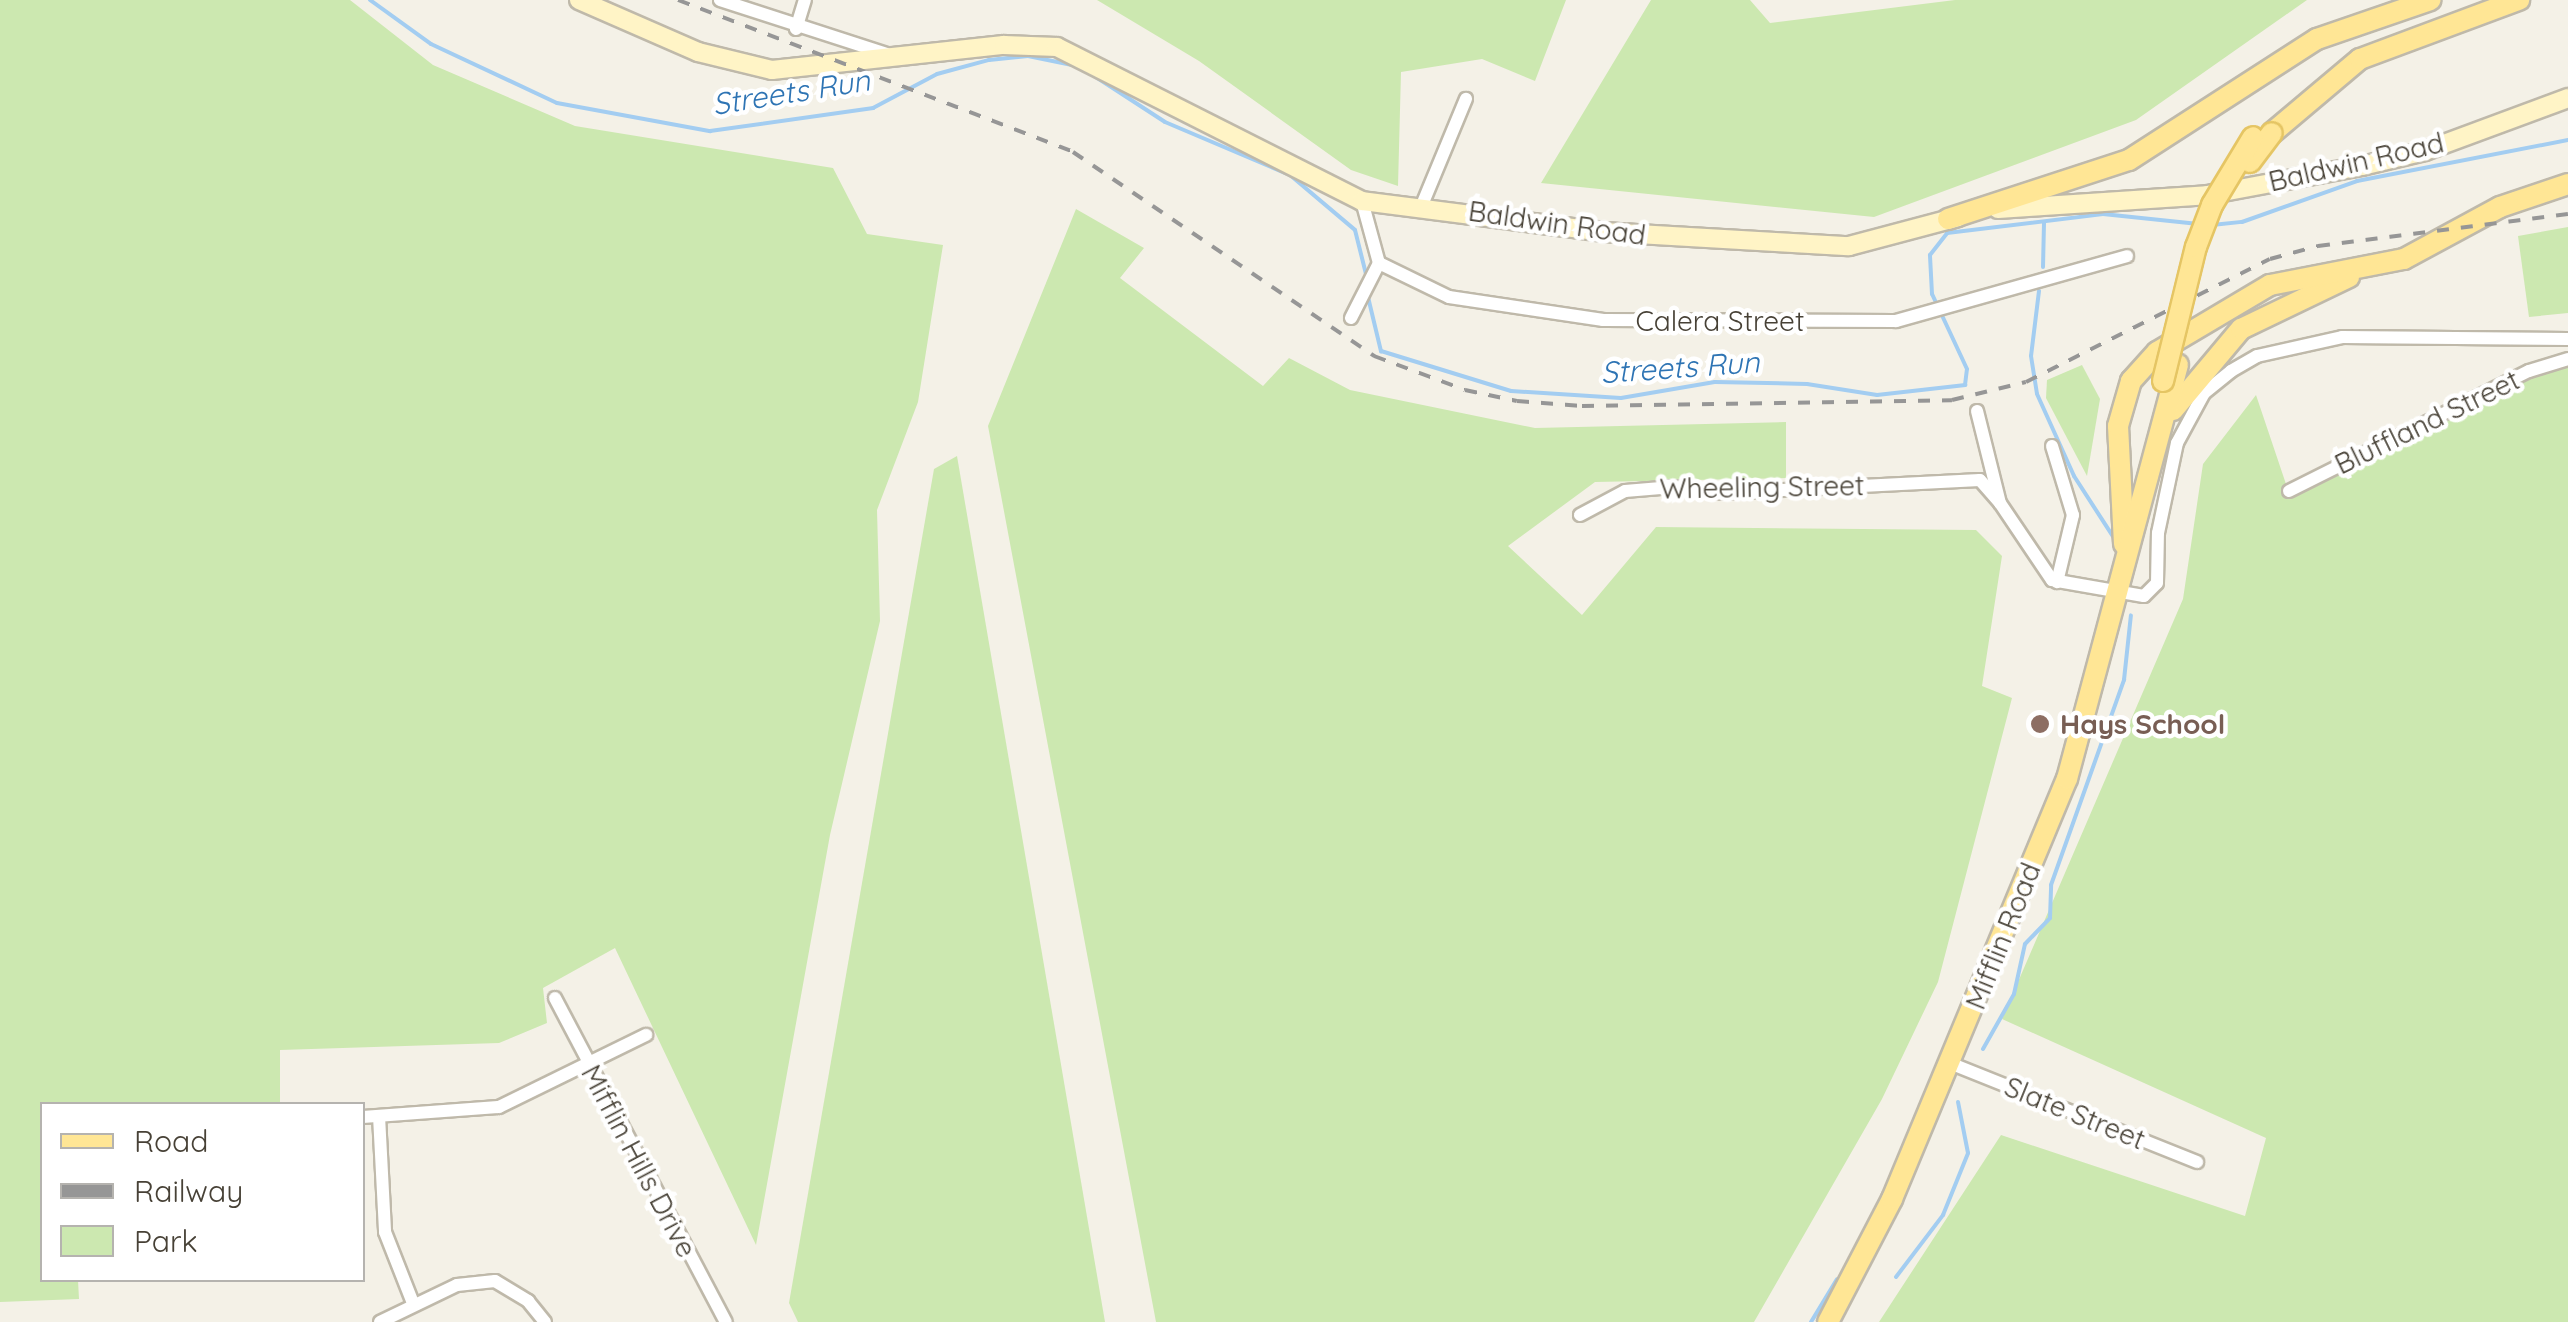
<!DOCTYPE html>
<html>
<head>
<meta charset="utf-8">
<style>
  body { margin:0 }
  #map { position:relative; width:2568px; height:1322px; overflow:hidden; background:#f4f1e7; font-family:Quicksand,sans-serif }
  div>[style] { position:absolute }
  [style*='--x'] { left:calc(var(--x)*1px); top:calc(var(--y)*1px); width:calc(var(--w)*1px); rotate:calc(var(--a)*1deg) }
  .green>* { inset:0; background:#cce8b0 }
  .stream>* { height:4px; margin:-2px; padding:0 2px; transform-origin:2px; border-radius:2px; background:#a3cdf1 }
  .roads { filter:drop-shadow(2px 0 #bfb9aa) drop-shadow(-2px 0 #bfb9aa) drop-shadow(0 2px #bfb9aa) drop-shadow(0 -2px #bfb9aa) }
  .street>* { height:12px; margin:-6px; padding:0 6px; transform-origin:6px; border-radius:6px; background:#fff }
  .secondary>* { height:18px; margin:-9px; padding:0 9px; transform-origin:9px; border-radius:9px; background:#fff4c6 }
  .primary>* { height:20px; margin:-10px; padding:0 10px; transform-origin:10px; border-radius:10px; background:#ffe695 }
  .rail>* { height:4px; margin-top:-2px; transform-origin:0; background:repeating-linear-gradient(90deg,#969696 0 12px,transparent 0 24px) }
  .bridges { filter:drop-shadow(2px 0 #e5c564) drop-shadow(-2px 0 #e5c564) drop-shadow(0 2px #e5c564) drop-shadow(0 -2px #e5c564) }
  .primary-bridge>* { height:20px; margin:-10px; padding:0 10px; transform-origin:10px; border-radius:10px; background:#ffe695 }
  .dots>* { width:28px; height:28px; translate:-50% -50%; box-sizing:border-box; border:5px solid #fff; border-radius:50% }
  span { translate:-50% -50%; white-space:nowrap; text-align:center; line-height:1.15; -webkit-text-stroke:9px #fff; paint-order:stroke }
  .street-label { font-size:28px; color:#474136 }
  .education-label { font-size:28px; color:#785e54; font-weight:700 }
  .left { translate:0 -50%; text-align:left }
  .water-label { font-size:30px; color:#2e74b4; font-style:italic }
  .legend { position:absolute; left:40px; top:1102px; width:325px; height:180px; box-sizing:border-box; background:#fff; border:2px solid #b5b3af; margin:0; padding:12px 18px; list-style:none; font-size:30px; color:#474136 }
  .legend li { display:flex; align-items:center; gap:20px; height:50px }
  .legend b { width:50px; border:2px solid #b5b3af }
</style>
</head>
<body>
<div id="map">
  <div class="green">
    <i style="clip-path:polygon(0 0,350px 0,433px 65px,575px 126px,833px 168px,867px 234px,943px 245px,918px 402px,877px 510px,880px 621px,830px 835px,756px 1245px,615px 948px,543px 988px,547px 1023px,499px 1043px,280px 1050px,280px 1104px,42px 1104px,42px 1280px,78px 1280px,79px 1299px,0 1302px)"></i>
    <i style="clip-path:polygon(1097px 0,1566px 0,1535px 81px,1482px 59px,1401px 72px,1398px 186px,1351px 170px,1199px 61px)"></i>
    <i style="clip-path:polygon(1651px 0,1750px 0,1770px 23px,1955px 0,2307px 0,2136px 120px,1874px 217px,1541px 183px)"></i>
    <i style="clip-path:polygon(1076px 209px,1144px 248px,1120px 278px,1263px 386px,1289px 358px,1350px 390px,1535px 428px,1786px 422px,1786px 478px,1595px 482px,1508px 546px,1582px 615px,1656px 527px,1976px 530px,2002px 556px,1982px 686px,2012px 698px,1938px 982px,1882px 1099px,1754px 1322px,1156px 1322px,988px 426px)"></i>
    <i style="clip-path:polygon(2568px 227px,2568px 313px,2529px 317px,2518px 236px)"></i>
    <i style="clip-path:polygon(2568px 359px,2568px 1322px,1879px 1322px,2001px 1135px,2245px 1216px,2266px 1138px,2002px 1019px,2183px 599px,2203px 464px,2256px 395px,2288px 490px)"></i>
    <i style="clip-path:polygon(2082px 365px,2100px 399px,2087px 476px,2046px 398px,2047px 380px)"></i>
    <i style="clip-path:polygon(957px 456px,1105px 1322px,798px 1322px,789px 1303px,934px 469px)"></i>
  </div>
  <div class="stream">
    <i style="--x:370;--y:0;--w:75;--a:35.8"></i>
    <i style="--x:431;--y:44;--w:139;--a:25.1"></i>
    <i style="--x:557;--y:103;--w:156;--a:10.4"></i>
    <i style="--x:710;--y:131;--w:165;--a:-8"></i>
    <i style="--x:873;--y:108;--w:72;--a:-28"></i>
    <i style="--x:937;--y:74;--w:54;--a:-15.1"></i>
    <i style="--x:989;--y:60;--w:39;--a:-6"></i>
    <i style="--x:1028;--y:56;--w:50;--a:11.5"></i>
    <i style="--x:1085;--y:70;--w:95;--a:33"></i>
    <i style="--x:1165;--y:122;--w:136;--a:23"></i>
    <i style="--x:1290;--y:175;--w:85;--a:40.2"></i>
    <i style="--x:1355;--y:230;--w:49;--a:76"></i>
    <i style="--x:2212;--y:225;--w:30;--a:-6"></i>
    <i style="--x:2242;--y:222;--w:122;--a:-19.6"></i>
    <i style="--x:2357;--y:181;--w:215;--a:-11"></i>
    <i style="--x:2043;--y:267;--w:45;--a:-88.7"></i>
    <i style="--x:2039;--y:291;--w:65;--a:97"></i>
    <i style="--x:2031;--y:356;--w:38;--a:81"></i>
    <i style="--x:2037;--y:394;--w:90;--a:65.7"></i>
    <i style="--x:2074;--y:476;--w:74;--a:57.2"></i>
    <i style="--x:1368;--y:297;--w:56;--a:76.5"></i>
    <i style="--x:1381;--y:351;--w:136;--a:17.1"></i>
    <i style="--x:1511;--y:391;--w:110;--a:3.6"></i>
    <i style="--x:1621;--y:398;--w:95;--a:-9.7"></i>
    <i style="--x:1715;--y:382;--w:92;--a:1.2"></i>
    <i style="--x:1807;--y:384;--w:71;--a:8.9"></i>
    <i style="--x:1877;--y:395;--w:89;--a:-6.5"></i>
    <i style="--x:1965;--y:385;--w:16;--a:-83"></i>
    <i style="--x:1967;--y:369;--w:83;--a:-115"></i>
    <i style="--x:1932;--y:294;--w:39;--a:-93"></i>
    <i style="--x:1930;--y:255;--w:28;--a:-52"></i>
    <i style="--x:1947;--y:233;--w:157;--a:-6.9"></i>
    <i style="--x:2103;--y:214;--w:96;--a:6"></i>
    <i style="--x:1983;--y:1049;--w:63;--a:-60.6"></i>
    <i style="--x:2014;--y:994;--w:51;--a:-77.6"></i>
    <i style="--x:2025;--y:944;--w:36;--a:-46"></i>
    <i style="--x:2050;--y:918;--w:33;--a:-88"></i>
    <i style="--x:2051;--y:885;--w:218;--a:-70.4"></i>
    <i style="--x:2124;--y:680;--w:65;--a:-83.9"></i>
    <i style="--x:1896;--y:1277;--w:78;--a:-52.8"></i>
    <i style="--x:1943;--y:1215;--w:67;--a:-68"></i>
    <i style="--x:1968;--y:1153;--w:52;--a:-101.1"></i>
    <i style="--x:1811;--y:1322;--w:50;--a:-58.8"></i>
  </div>
  <div class="roads">
    <div class="street">
      <i style="--x:720;--y:0;--w:176;--a:17.9"></i>
      <i style="--x:796;--y:29;--w:30;--a:-73"></i>
      <i style="--x:1362;--y:201;--w:64;--a:74.7"></i>
      <i style="--x:1379;--y:263;--w:78;--a:25.9"></i>
      <i style="--x:1449;--y:297;--w:156;--a:8.5"></i>
      <i style="--x:1603;--y:320;--w:293;--a:0.2"></i>
      <i style="--x:1896;--y:321;--w:240;--a:-15.7"></i>
      <i style="--x:1422;--y:205;--w:115;--a:-67.5"></i>
      <i style="--x:1351;--y:318;--w:62;--a:-63"></i>
      <i style="--x:1977;--y:411;--w:95;--a:76"></i>
      <i style="--x:2000;--y:503;--w:93;--a:56"></i>
      <i style="--x:2052;--y:580;--w:93;--a:9.9"></i>
      <i style="--x:2144;--y:596;--w:18;--a:-45"></i>
      <i style="--x:2157;--y:583;--w:50;--a:-88.9"></i>
      <i style="--x:2158;--y:533;--w:92;--a:-78.1"></i>
      <i style="--x:2177;--y:443;--w:57;--a:-61.6"></i>
      <i style="--x:2204;--y:393;--w:35;--a:-39"></i>
      <i style="--x:2231;--y:371;--w:30;--a:-30"></i>
      <i style="--x:2257;--y:356;--w:87;--a:-12.6"></i>
      <i style="--x:2342;--y:337;--w:226;--a:0.5"></i>
      <i style="--x:2052;--y:446;--w:72;--a:73.1"></i>
      <i style="--x:2073;--y:515;--w:69;--a:103.4"></i>
      <i style="--x:2289;--y:491;--w:268;--a:-26.6"></i>
      <i style="--x:2529;--y:371;--w:41;--a:-17.1"></i>
      <i style="--x:1580;--y:515;--w:51;--a:-28.1"></i>
      <i style="--x:1625;--y:491;--w:48;--a:-4.8"></i>
      <i style="--x:1673;--y:487;--w:51;--a:6.7"></i>
      <i style="--x:1724;--y:493;--w:256;--a:-2.9"></i>
      <i style="--x:1980;--y:480;--w:28;--a:49"></i>
      <i style="--x:555;--y:998;--w:366;--a:62.2"></i>
      <i style="--x:1952;--y:1064;--w:264;--a:21.8"></i>
      <i style="--x:379;--y:1116;--w:116;--a:87"></i>
      <i style="--x:385;--y:1232;--w:76;--a:68.5"></i>
      <i style="--x:362;--y:1117;--w:137;--a:-4.2"></i>
      <i style="--x:499;--y:1107;--w:164;--a:-26.1"></i>
      <i style="--x:380;--y:1322;--w:85;--a:-25.7"></i>
      <i style="--x:457;--y:1285;--w:38;--a:-6"></i>
      <i style="--x:495;--y:1281;--w:39;--a:31"></i>
      <i style="--x:528;--y:1301;--w:27;--a:51"></i>
    </div>
    <div class="secondary">
      <i style="--x:579;--y:0;--w:130;--a:23.6"></i>
      <i style="--x:698;--y:52;--w:76;--a:13.7"></i>
      <i style="--x:772;--y:70;--w:233;--a:-6.2"></i>
      <i style="--x:1004;--y:45;--w:53;--a:2.2"></i>
      <i style="--x:1057;--y:47;--w:342;--a:26.8"></i>
      <i style="--x:1362;--y:201;--w:243;--a:7.3"></i>
      <i style="--x:1603;--y:232;--w:246;--a:3.3"></i>
      <i style="--x:1849;--y:246;--w:113;--a:-14.9"></i>
      <i style="--x:1998;--y:209;--w:209;--a:-3.8"></i>
      <i style="--x:2207;--y:195;--w:158;--a:-10.6"></i>
      <i style="--x:2362;--y:166;--w:65;--a:-13.4"></i>
      <i style="--x:2425;--y:151;--w:153;--a:-20.3"></i>
    </div>
    <div class="primary">
      <i style="--x:2272;--y:133;--w:115;--a:-40.1"></i>
      <i style="--x:2360;--y:59;--w:170;--a:-20.4"></i>
      <i style="--x:1948;--y:219;--w:190;--a:-18.1"></i>
      <i style="--x:2129;--y:160;--w:224;--a:-32.8"></i>
      <i style="--x:2317;--y:39;--w:120;--a:-19"></i>
      <i style="--x:2173;--y:410;--w:106;--a:-50"></i>
      <i style="--x:2241;--y:329;--w:120;--a:-25.7"></i>
      <i style="--x:2124;--y:544;--w:118;--a:-92.9"></i>
      <i style="--x:2118;--y:426;--w:47;--a:-73.9"></i>
      <i style="--x:2131;--y:381;--w:39;--a:-48"></i>
      <i style="--x:2157;--y:352;--w:131;--a:-30.7"></i>
      <i style="--x:2270;--y:285;--w:136;--a:-11"></i>
      <i style="--x:2404;--y:259;--w:109;--a:-28.4"></i>
      <i style="--x:2500;--y:207;--w:72;--a:-18.7"></i>
      <i style="--x:1828;--y:1322;--w:139;--a:-62.5"></i>
      <i style="--x:1892;--y:1199;--w:455;--a:-67.4"></i>
      <i style="--x:2067;--y:779;--w:429;--a:-75"></i>
    </div>
  </div>
  <div class="rail">
    <i style="--x:678;--y:0;--w:423;--a:21"></i>
    <i style="--x:1073;--y:152;--w:364;--a:34.1"></i>
    <i style="--x:1374;--y:356;--w:97;--a:20.5"></i>
    <i style="--x:1465;--y:390;--w:53;--a:11.9"></i>
    <i style="--x:1517;--y:401;--w:65;--a:4.4"></i>
    <i style="--x:1582;--y:406;--w:370;--a:-0.9"></i>
    <i style="--x:1952;--y:400;--w:76;--a:-13.7"></i>
    <i style="--x:2026;--y:382;--w:273;--a:-26.8"></i>
    <i style="--x:2270;--y:259;--w:50;--a:-15.2"></i>
    <i style="--x:2318;--y:246;--w:252;--a:-7.3"></i>
  </div>
  <div class="bridges">
    <div class="primary-bridge">
      <i style="--x:2250;--y:162;--w:36;--a:-53"></i>
      <i style="--x:2163;--y:381;--w:138;--a:-76.2"></i>
      <i style="--x:2196;--y:247;--w:45;--a:-69.1"></i>
      <i style="--x:2212;--y:205;--w:79;--a:-58.9"></i>
    </div>
  </div>
  <div class="dots">
    <i style="left:2040px;top:724px;background:#8d6e63"></i>
  </div>
  <div class="street-label">
    <span style="left:2356px;top:162px;rotate:-13deg">Baldwin Road</span>
    <span style="left:1557px;top:223px;rotate:8deg">Baldwin Road</span>
    <span style="left:1720px;top:321px">Calera Street</span>
    <span style="left:2427px;top:422px;rotate:-26deg">Bluffland Street</span>
    <span style="left:1762px;top:487px;rotate:-1deg">Wheeling Street</span>
    <span style="left:2003px;top:936px;rotate:-68deg">Mifflin Road</span>
    <span style="left:2075px;top:1113px;rotate:22deg">Slate Street</span>
    <span style="left:639px;top:1161px;rotate:62deg">Mifflin Hills Drive</span>
  </div>
  <div class="education-label">
    <span class="left" style="left:2060px;top:724px">Hays School</span>
  </div>
  <div class="water-label">
    <span style="left:791px;top:92px;rotate:-9deg">Streets Run</span>
    <span style="left:1680px;top:367px;rotate:-4deg">Streets Run</span>
  </div>
  <ul class="legend">
  <li><b style="height:12px;background:#ffe695"></b>Road</li>
  <li><b style="height:12px;background:#969696"></b>Railway</li>
  <li><b style="height:28px;background:#cce8b0"></b>Park</li>
  </ul>
</div>
</body>
</html>
